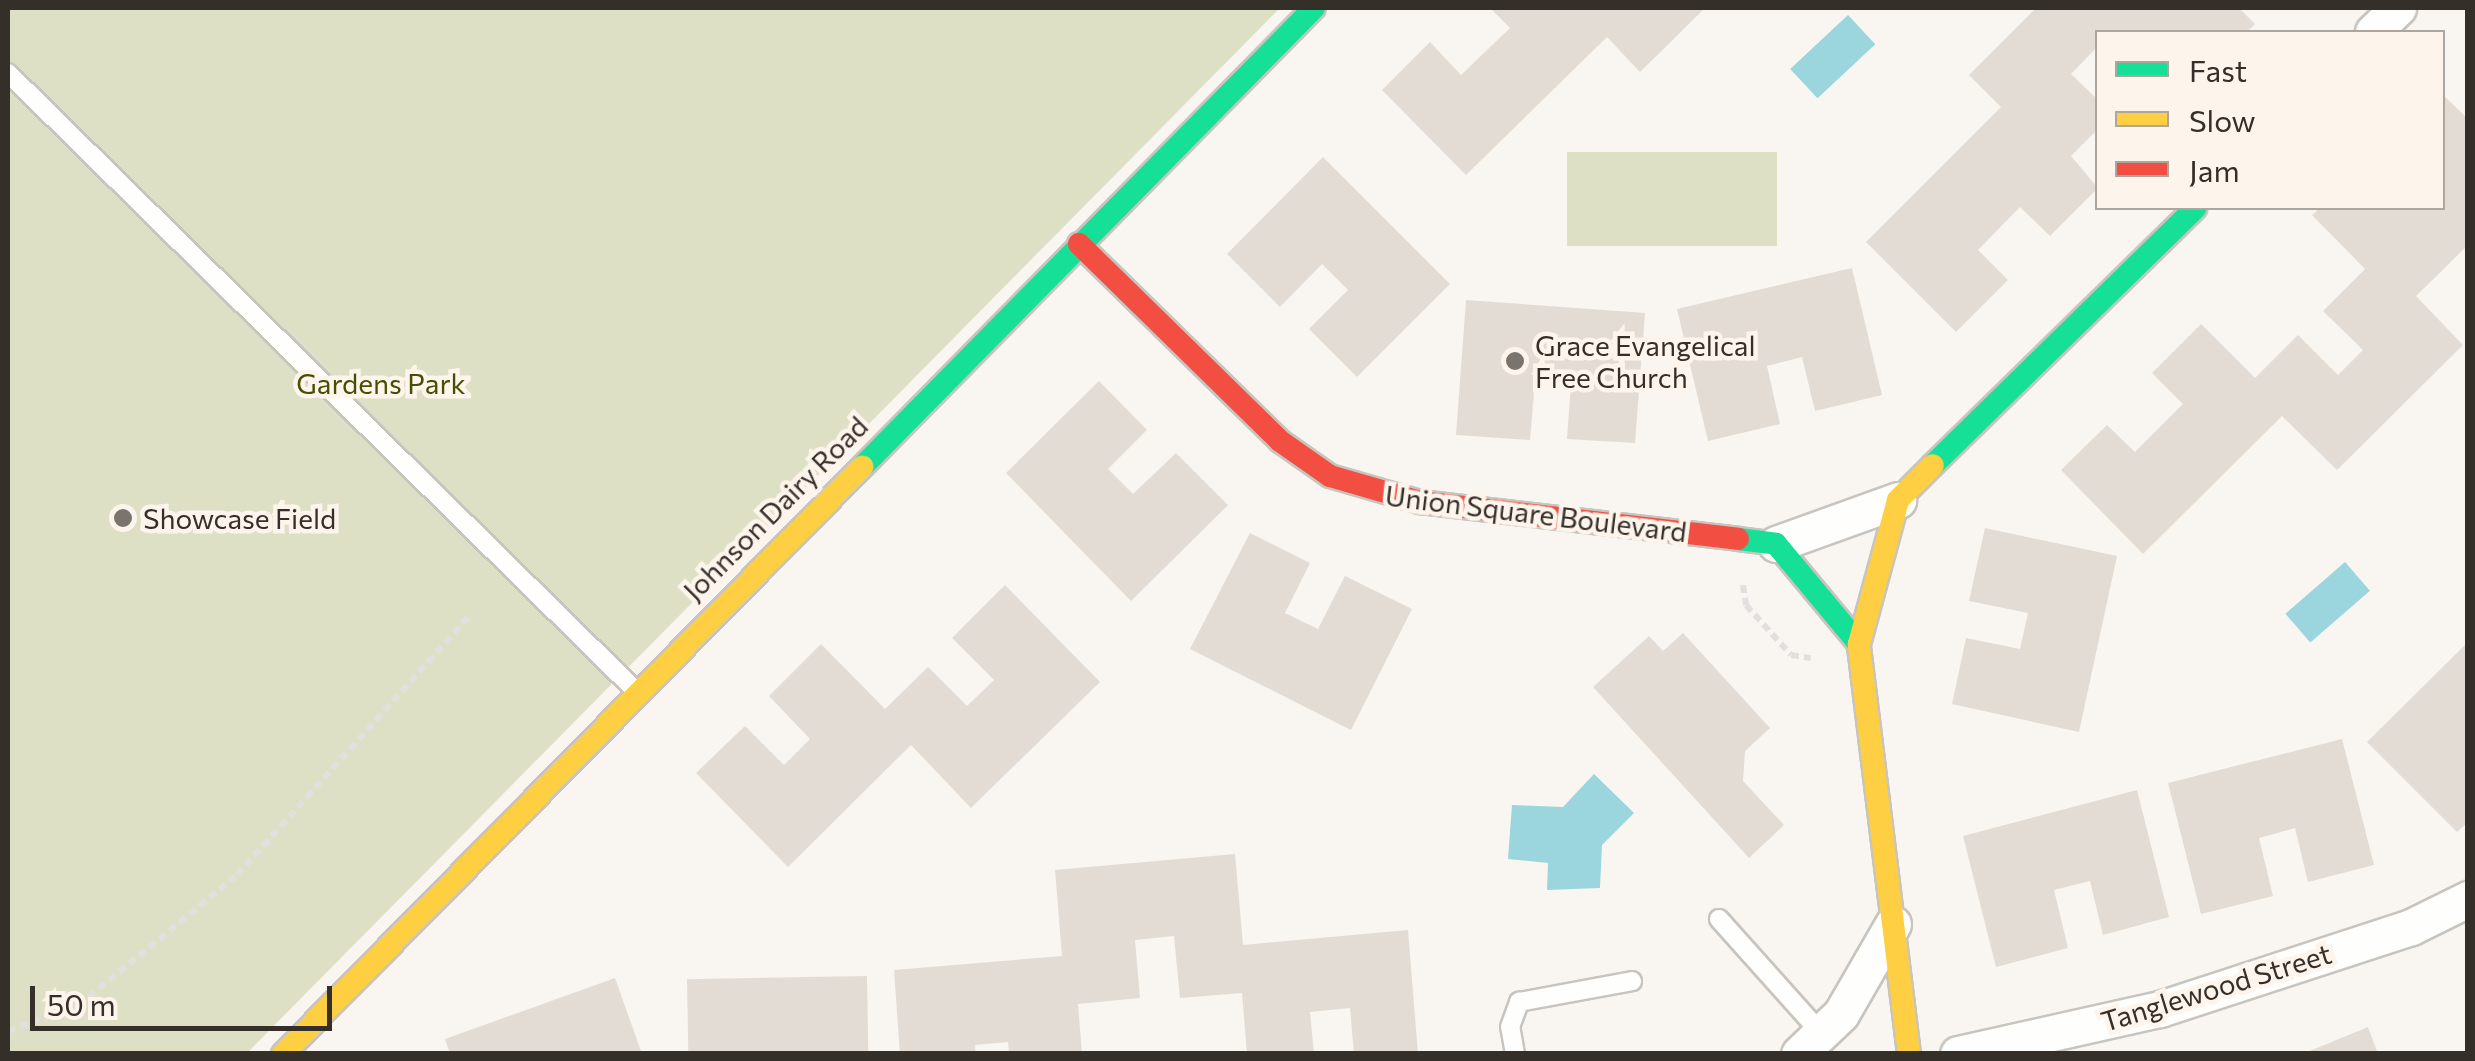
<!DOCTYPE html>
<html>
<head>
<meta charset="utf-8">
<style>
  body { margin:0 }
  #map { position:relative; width:2475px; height:1061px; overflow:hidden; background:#f9f5f0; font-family:Commissioner,sans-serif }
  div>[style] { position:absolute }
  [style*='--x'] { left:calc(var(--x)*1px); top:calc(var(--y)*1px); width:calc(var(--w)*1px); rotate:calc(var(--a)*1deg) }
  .green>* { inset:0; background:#dee0c6; transform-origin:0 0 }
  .water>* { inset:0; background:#9bd5de; transform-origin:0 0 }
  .building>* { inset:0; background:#e3dcd4; transform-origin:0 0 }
  .path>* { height:6px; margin-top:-3px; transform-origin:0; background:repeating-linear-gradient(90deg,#e1e0de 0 8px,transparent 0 13px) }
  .roads { filter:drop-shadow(2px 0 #c8c4be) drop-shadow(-2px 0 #c8c4be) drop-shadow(0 2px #c8c4be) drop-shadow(0 -2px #c8c4be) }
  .lane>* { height:18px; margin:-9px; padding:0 9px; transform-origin:9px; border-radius:9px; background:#fefefd }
  .street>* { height:35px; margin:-17.5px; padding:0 17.5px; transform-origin:17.5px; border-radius:17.5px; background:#fefefd }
  .fast>* { height:22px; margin:-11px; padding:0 11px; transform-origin:11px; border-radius:11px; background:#16e098 }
  .slow>* { height:22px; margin:-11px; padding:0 11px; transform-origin:11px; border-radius:11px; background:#ffcf43 }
  .jam>* { height:22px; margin:-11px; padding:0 11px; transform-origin:11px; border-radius:11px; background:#f24e42 }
  .dots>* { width:28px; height:28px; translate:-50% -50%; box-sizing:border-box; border:5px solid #fdf5ec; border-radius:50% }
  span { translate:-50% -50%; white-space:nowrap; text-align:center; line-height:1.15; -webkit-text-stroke:9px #fdf5ec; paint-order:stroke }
  .poi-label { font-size:28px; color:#352f2a }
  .left { translate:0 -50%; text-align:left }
  .park-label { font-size:28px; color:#454e01 }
  .street-label { font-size:28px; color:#352f2a }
  .frame { position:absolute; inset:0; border:10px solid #352f2a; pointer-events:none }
  .legend { position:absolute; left:2095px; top:30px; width:350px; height:180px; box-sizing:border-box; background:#fdf5ec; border:2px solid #ada69e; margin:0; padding:12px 18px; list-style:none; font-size:30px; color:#352f2a }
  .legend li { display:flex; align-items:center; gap:20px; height:50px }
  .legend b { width:50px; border:2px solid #ada69e }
  .scale { position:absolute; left:30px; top:986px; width:302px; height:45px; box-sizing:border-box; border:5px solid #352f2a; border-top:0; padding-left:12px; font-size:30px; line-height:35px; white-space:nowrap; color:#352f2a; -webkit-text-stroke:8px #fdf5ec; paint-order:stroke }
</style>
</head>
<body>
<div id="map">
  <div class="green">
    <i style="clip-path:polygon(8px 8px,1280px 8px,246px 1054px,8px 1053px)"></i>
    <i style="left:1567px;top:152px;width:210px;height:94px"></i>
  </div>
  <div class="water">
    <i style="left:1848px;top:15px;width:40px;height:79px;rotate:47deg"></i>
    <i style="left:2345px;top:562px;width:38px;height:79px;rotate:49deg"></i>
    <i style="clip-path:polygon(1594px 774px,1634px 813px,1602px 845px,1600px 888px,1547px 890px,1548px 863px,1508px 859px,1512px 805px,1563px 807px)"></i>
  </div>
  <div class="building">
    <i style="clip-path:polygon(1490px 8px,1705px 8px,1640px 72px,1607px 37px,1466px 175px,1382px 90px,1430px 42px,1461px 75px,1510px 28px)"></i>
    <i style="clip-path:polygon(2036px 8px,2239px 8px,2255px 24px,2247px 32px,2098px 32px,2098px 46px,2071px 74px,2098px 100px,2098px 129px,2071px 156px,2098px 188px,2050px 236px,2020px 207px,1978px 250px,2008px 280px,1956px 332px,1866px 242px,2001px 107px,1969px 75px)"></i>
    <i style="clip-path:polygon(2442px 94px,2468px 119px,2468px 245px,2416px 296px,2463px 345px,2337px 470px,2282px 416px,2143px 554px,2061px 470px,2107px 425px,2135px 452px,2183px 404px,2152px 373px,2201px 324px,2255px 378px,2298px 335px,2338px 375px,2363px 350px,2323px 311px,2365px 269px,2312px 215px,2320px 208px,2442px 208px)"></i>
    <i style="clip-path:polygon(1323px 157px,1450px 284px,1357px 377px,1309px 329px,1348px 290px,1322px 264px,1280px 307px,1227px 254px)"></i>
    <i style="clip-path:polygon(1852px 268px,1882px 395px,1815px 411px,1802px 357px,1767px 366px,1780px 424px,1708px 441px,1677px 309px)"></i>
    <i style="clip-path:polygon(1466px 300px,1645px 313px,1635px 443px,1567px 439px,1571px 384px,1535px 381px,1530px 440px,1456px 435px)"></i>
    <i style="clip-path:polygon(1099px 381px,1147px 430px,1108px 469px,1133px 494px,1176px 453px,1228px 505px,1131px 601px,1006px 473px)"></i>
    <i style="clip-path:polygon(1985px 528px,2117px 556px,2079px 732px,1952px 704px,1966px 638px,2020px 649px,2028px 613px,1969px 601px)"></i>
    <i style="clip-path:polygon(1250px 533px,1310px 563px,1285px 613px,1318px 629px,1345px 576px,1412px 609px,1351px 730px,1190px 649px)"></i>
    <i style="clip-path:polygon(1005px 585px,1100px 682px,971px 808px,911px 745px,788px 867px,696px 773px,745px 726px,784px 765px,810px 739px,769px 696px,821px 644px,885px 709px,928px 667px,967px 706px,994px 680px,952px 638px)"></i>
    <i style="clip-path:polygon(1683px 633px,1770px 728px,1745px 751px,1743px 781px,1784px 825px,1749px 858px,1593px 687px,1649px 636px,1663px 651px)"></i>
    <i style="clip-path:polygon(2468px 642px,2468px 822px,2457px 832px,2367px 742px)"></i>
    <i style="clip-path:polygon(2342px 739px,2374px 865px,2308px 882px,2295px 828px,2259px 838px,2273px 896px,2201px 914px,2168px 783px)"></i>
    <i style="clip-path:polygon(2137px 790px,2169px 917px,2103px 935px,2090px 881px,2054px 890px,2068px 948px,1996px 967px,1963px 836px)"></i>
    <i style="clip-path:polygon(1235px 854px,1243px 945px,1408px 930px,1418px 1054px,1354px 1054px,1350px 1008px,1310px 1012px,1314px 1054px,1247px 1054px,1242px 993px,1180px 998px,1174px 936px,1135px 940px,1140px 998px,1078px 1004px,1082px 1054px,1009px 1054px,1008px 1042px,975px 1045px,976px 1054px,900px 1054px,894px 970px,1062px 956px,1055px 870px)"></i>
    <i style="left:867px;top:976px;width:78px;height:180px;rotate:89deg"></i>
    <i style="clip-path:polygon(615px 978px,642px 1054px,450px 1054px,445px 1039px)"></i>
    <i style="clip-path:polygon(2368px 1027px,2378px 1054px,2305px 1054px,2305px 1053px)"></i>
  </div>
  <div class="path">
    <i style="--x:1743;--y:585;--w:20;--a:81"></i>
    <i style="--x:1746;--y:605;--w:67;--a:48"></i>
    <i style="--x:1791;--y:655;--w:20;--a:9"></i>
    <i style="--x:8;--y:1031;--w:76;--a:-20.1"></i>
    <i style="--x:79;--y:1005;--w:205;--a:-39.4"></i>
    <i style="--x:237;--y:875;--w:351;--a:-48.1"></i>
  </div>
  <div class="roads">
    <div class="lane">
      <i style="--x:8;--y:73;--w:881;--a:44.54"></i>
      <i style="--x:1719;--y:919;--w:153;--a:48.2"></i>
      <i style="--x:1515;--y:1054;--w:27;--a:-100"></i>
      <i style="--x:1510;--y:1027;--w:27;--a:-70"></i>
      <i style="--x:1519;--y:1002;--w:115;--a:-10.5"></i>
    </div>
    <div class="street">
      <i style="--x:2373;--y:32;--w:35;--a:-44"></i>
      <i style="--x:1776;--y:544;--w:130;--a:-19.8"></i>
      <i style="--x:1799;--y:1054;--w:58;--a:-43.6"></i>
      <i style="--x:1841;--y:1014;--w:104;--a:-60"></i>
      <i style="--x:1958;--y:1054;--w:207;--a:-12.6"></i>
      <i style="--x:2160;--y:1009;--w:264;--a:-18.1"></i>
      <i style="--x:2411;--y:927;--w:64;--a:-26.2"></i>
    </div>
    <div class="fast">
      <i style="--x:1933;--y:465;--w:367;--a:-44.4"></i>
      <i style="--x:862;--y:467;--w:644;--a:-45.44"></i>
      <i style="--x:1738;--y:539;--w:38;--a:7"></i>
      <i style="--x:1776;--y:544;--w:130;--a:50.3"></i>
    </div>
    <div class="slow">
      <i style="--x:283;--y:1054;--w:825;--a:-45.39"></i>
      <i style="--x:1909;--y:1054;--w:413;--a:-97"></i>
      <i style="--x:1859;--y:644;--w:149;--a:-74.8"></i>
      <i style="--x:1898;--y:500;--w:49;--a:-45"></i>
    </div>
    <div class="jam">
      <i style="--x:1079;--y:244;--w:281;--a:44.4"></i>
      <i style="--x:1280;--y:441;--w:61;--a:35"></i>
      <i style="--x:1330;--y:476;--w:94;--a:16.1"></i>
      <i style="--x:1420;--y:502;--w:320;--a:6.6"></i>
    </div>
  </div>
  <div class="dots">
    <i style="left:1515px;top:361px;background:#7a746f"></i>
    <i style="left:123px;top:518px;background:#7a746f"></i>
  </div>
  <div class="poi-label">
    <span class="left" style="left:1535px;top:361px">Grace Evangelical<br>Free Church</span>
    <span class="left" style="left:143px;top:518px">Showcase Field</span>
  </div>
  <div class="park-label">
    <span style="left:381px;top:383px">Gardens Park</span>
  </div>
  <div class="street-label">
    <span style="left:775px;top:508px;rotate:-45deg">Johnson Dairy Road</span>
    <span style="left:1536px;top:513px;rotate:7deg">Union Square Boulevard</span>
    <span style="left:2216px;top:987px;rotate:-17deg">Tanglewood Street</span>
  </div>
  <div class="frame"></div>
  <ul class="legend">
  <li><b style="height:12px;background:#16e098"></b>Fast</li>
  <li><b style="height:12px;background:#ffcf43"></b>Slow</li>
  <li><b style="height:12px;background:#f24e42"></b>Jam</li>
  </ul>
  <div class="scale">50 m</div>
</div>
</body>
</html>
